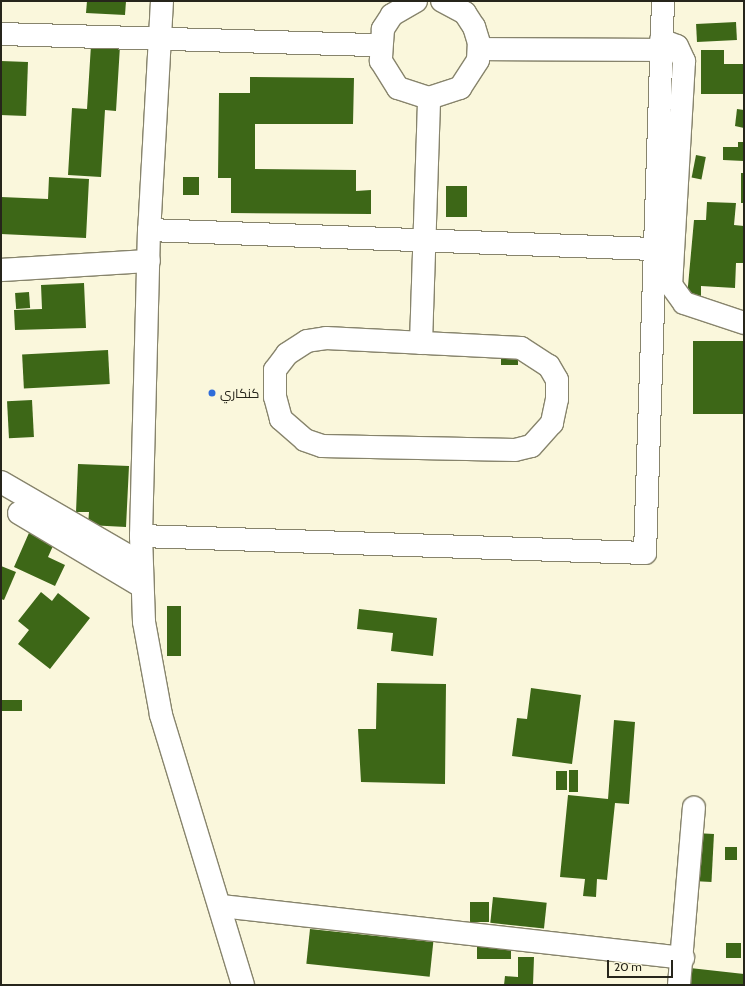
<!DOCTYPE html>
<html>
<head>
<meta charset="utf-8">
<style>
  body { margin:0 }
  #map { position:relative; width:745px; height:986px; overflow:hidden; background:#faf7dc; font-family:Cabin,Cairo,sans-serif }
  div>[style] { position:absolute }
  [style*='--x'] { left:calc(var(--x)*1px); top:calc(var(--y)*1px); width:calc(var(--w)*1px); rotate:calc(var(--a)*1deg) }
  .building>* { inset:0; background:#3d6717; transform-origin:0 0 }
  .roads { filter:drop-shadow(1px 0 #87846c) drop-shadow(-1px 0 #87846c) drop-shadow(0 1px #87846c) drop-shadow(0 -1px #87846c) }
  .street>* { height:22px; margin:-11px; padding:0 11px; transform-origin:11px; border-radius:11px; background:#fff }
  .secondary>* { height:22px; margin:-11px; padding:0 11px; transform-origin:11px; border-radius:11px; background:#fff }
  .dots>* { width:11px; height:11px; translate:-50% -50%; box-sizing:border-box; border:2px solid #faf7dc; border-radius:50% }
  span { translate:-50% -50%; white-space:nowrap; text-align:center; line-height:1.15; -webkit-text-stroke:4px #faf7dc; paint-order:stroke }
  .poi-label { font-size:13px; color:#26251b }
  .left { translate:0 -50%; text-align:left }
  .frame { position:absolute; inset:0; border:2px solid #26251b; pointer-events:none }
  .scale { position:absolute; left:607px; top:960px; width:66px; height:18px; box-sizing:border-box; border:2px solid #26251b; border-top:0; padding-left:5px; font-size:12px; line-height:14px; white-space:nowrap; color:#26251b; -webkit-text-stroke:3px #faf7dc; paint-order:stroke }
</style>
</head>
<body>
<div id="map">
  <div class="building">
    <i style="clip-path:polygon(87px 1px,126px 1px,125px 15px,86px 13px)"></i>
    <i style="left:736px;top:22px;width:18px;height:40px;rotate:87deg"></i>
    <i style="clip-path:polygon(91px 45px,120px 46px,116px 111px,105px 110px,101px 177px,68px 175px,72px 108px,87px 109px)"></i>
    <i style="clip-path:polygon(701px 50px,724px 50px,724px 64px,744px 64px,744px 94px,701px 94px)"></i>
    <i style="left:1px;top:61px;width:27px;height:54px;rotate:2deg"></i>
    <i style="clip-path:polygon(250px 77px,354px 78px,353px 124px,255px 124px,255px 169px,356px 170px,356px 191px,371px 190px,371px 214px,231px 213px,231px 178px,218px 178px,219px 93px,250px 93px)"></i>
    <i style="clip-path:polygon(737px 109px,744px 110px,744px 128px,735px 126px)"></i>
    <i style="clip-path:polygon(738px 142px,744px 142px,744px 161px,723px 160px,723px 147px,738px 147px)"></i>
    <i style="left:696px;top:155px;width:10px;height:23px;rotate:11deg"></i>
    <i style="left:741px;top:173px;width:3px;height:30px"></i>
    <i style="clip-path:polygon(49px 177px,89px 179px,86px 238px,1px 234px,1px 197px,48px 199px)"></i>
    <i style="left:183px;top:177px;width:16px;height:18px"></i>
    <i style="left:446px;top:186px;width:21px;height:31px"></i>
    <i style="clip-path:polygon(707px 202px,736px 203px,734px 225px,744px 226px,743px 263px,736px 263px,735px 288px,701px 286px,701px 297px,687px 297px,694px 220px,706px 220px)"></i>
    <i style="clip-path:polygon(84px 283px,86px 328px,15px 330px,14px 310px,42px 309px,41px 285px)"></i>
    <i style="left:29px;top:292px;width:16px;height:14px;rotate:86deg"></i>
    <i style="left:744px;top:341px;width:73px;height:51px;rotate:90deg"></i>
    <i style="left:501px;top:348px;width:17px;height:17px"></i>
    <i style="left:108px;top:350px;width:34px;height:86px;rotate:87deg"></i>
    <i style="left:32px;top:400px;width:37px;height:25px;rotate:87deg"></i>
    <i style="clip-path:polygon(78px 464px,129px 466px,126px 527px,88px 525px,89px 512px,76px 512px)"></i>
    <i style="clip-path:polygon(32px 526px,57px 537px,48px 557px,65px 565px,55px 586px,14px 567px)"></i>
    <i style="clip-path:polygon(1px 566px,16px 572px,4px 600px,1px 599px)"></i>
    <i style="clip-path:polygon(41px 592px,52px 601px,58px 593px,90px 618px,50px 669px,18px 644px,29px 630px,18px 621px)"></i>
    <i style="left:167px;top:606px;width:14px;height:50px"></i>
    <i style="clip-path:polygon(359px 609px,437px 618px,433px 656px,391px 651px,393px 633px,357px 629px)"></i>
    <i style="clip-path:polygon(377px 683px,446px 684px,445px 784px,361px 782px,358px 729px,376px 729px)"></i>
    <i style="clip-path:polygon(531px 688px,581px 695px,572px 764px,512px 756px,517px 718px,527px 719px)"></i>
    <i style="left:1px;top:700px;width:21px;height:11px"></i>
    <i style="clip-path:polygon(614px 720px,635px 722px,629px 804px,615px 803px,607px 880px,597px 879px,596px 897px,583px 896px,585px 879px,560px 877px,568px 795px,608px 799px)"></i>
    <i style="left:569px;top:770px;width:9px;height:22px"></i>
    <i style="left:556px;top:771px;width:11px;height:19px"></i>
    <i style="left:695px;top:833px;width:19px;height:48px;rotate:3deg"></i>
    <i style="left:725px;top:847px;width:12px;height:13px"></i>
    <i style="left:493px;top:897px;width:54px;height:26px;rotate:6deg"></i>
    <i style="left:470px;top:902px;width:19px;height:20px"></i>
    <i style="left:310px;top:929px;width:124px;height:35px;rotate:6deg"></i>
    <i style="left:477px;top:941px;width:34px;height:18px"></i>
    <i style="left:726px;top:943px;width:15px;height:15px"></i>
    <i style="clip-path:polygon(518px 957px,534px 957px,533px 985px,504px 985px,505px 976px,518px 977px)"></i>
    <i style="clip-path:polygon(690px 968px,744px 974px,744px 985px,688px 985px)"></i>
  </div>
  <div class="roads">
    <div class="street">
      <i style="--x:416;--y:1;--w:28;--a:150"></i>
      <i style="--x:392;--y:15;--w:17;--a:123"></i>
      <i style="--x:383;--y:29;--w:32;--a:94"></i>
      <i style="--x:381;--y:61;--w:32;--a:58"></i>
      <i style="--x:398;--y:88;--w:33;--a:18"></i>
      <i style="--x:429;--y:98;--w:33;--a:-18"></i>
      <i style="--x:460;--y:88;--w:33;--a:-57"></i>
      <i style="--x:478;--y:60;--w:17;--a:-87"></i>
      <i style="--x:479;--y:43;--w:17;--a:-107"></i>
      <i style="--x:474;--y:27;--w:17;--a:-123"></i>
      <i style="--x:465;--y:13;--w:26;--a:-152"></i>
      <i style="--x:1;--y:34;--w:378;--a:1.7"></i>
      <i style="--x:661;--y:40;--w:17;--a:21"></i>
      <i style="--x:677;--y:46;--w:17;--a:65"></i>
      <i style="--x:684;--y:61;--w:224;--a:93.3"></i>
      <i style="--x:671;--y:285;--w:22;--a:54"></i>
      <i style="--x:684;--y:303;--w:63;--a:18.4"></i>
      <i style="--x:479;--y:49;--w:181;--a:0.3"></i>
      <i style="--x:149;--y:230;--w:504;--a:2.16"></i>
      <i style="--x:1;--y:270;--w:148;--a:-3.5"></i>
      <i style="--x:326;--y:338;--w:195;--a:2.9"></i>
      <i style="--x:521;--y:348;--w:33;--a:33"></i>
      <i style="--x:549;--y:366;--w:16;--a:60"></i>
      <i style="--x:557;--y:380;--w:19;--a:90"></i>
      <i style="--x:557;--y:399;--w:25;--a:102"></i>
      <i style="--x:552;--y:423;--w:31;--a:132"></i>
      <i style="--x:531;--y:446;--w:16;--a:166"></i>
      <i style="--x:515;--y:450;--w:193;--a:-178.8"></i>
      <i style="--x:322;--y:446;--w:18;--a:-161"></i>
      <i style="--x:305;--y:440;--w:32;--a:-139"></i>
      <i style="--x:281;--y:419;--w:23;--a:-105"></i>
      <i style="--x:275;--y:397;--w:27;--a:-90"></i>
      <i style="--x:275;--y:370;--w:20;--a:-53"></i>
      <i style="--x:287;--y:354;--w:24;--a:-33"></i>
      <i style="--x:307;--y:341;--w:19;--a:-9"></i>
      <i style="--x:421;--y:343;--w:245;--a:-88.1"></i>
      <i style="--x:1;--y:482;--w:162;--a:30.1"></i>
      <i style="--x:19;--y:513;--w:142;--a:30.9"></i>
      <i style="--x:141;--y:536;--w:504;--a:1.93"></i>
      <i style="--x:645;--y:553;--w:552;--a:-88.13"></i>
      <i style="--x:221;--y:906;--w:465;--a:6.4"></i>
      <i style="--x:679;--y:985;--w:178;--a:-85.2"></i>
    </div>
    <div class="secondary">
      <i style="--x:162;--y:1;--w:229;--a:93.2"></i>
      <i style="--x:149;--y:230;--w:306;--a:91.5"></i>
      <i style="--x:141;--y:536;--w:86;--a:88"></i>
      <i style="--x:144;--y:622;--w:95;--a:79.6"></i>
      <i style="--x:161;--y:715;--w:282;--a:73.1"></i>
    </div>
  </div>
  <div class="dots">
    <i style="left:212px;top:393px;background:#2f6dda"></i>
  </div>
  <div class="poi-label">
    <span class="left" style="left:220px;top:393px">كنكاري</span>
  </div>
  <div class="frame"></div>
  <div class="scale">20 m</div>
</div>
</body>
</html>
